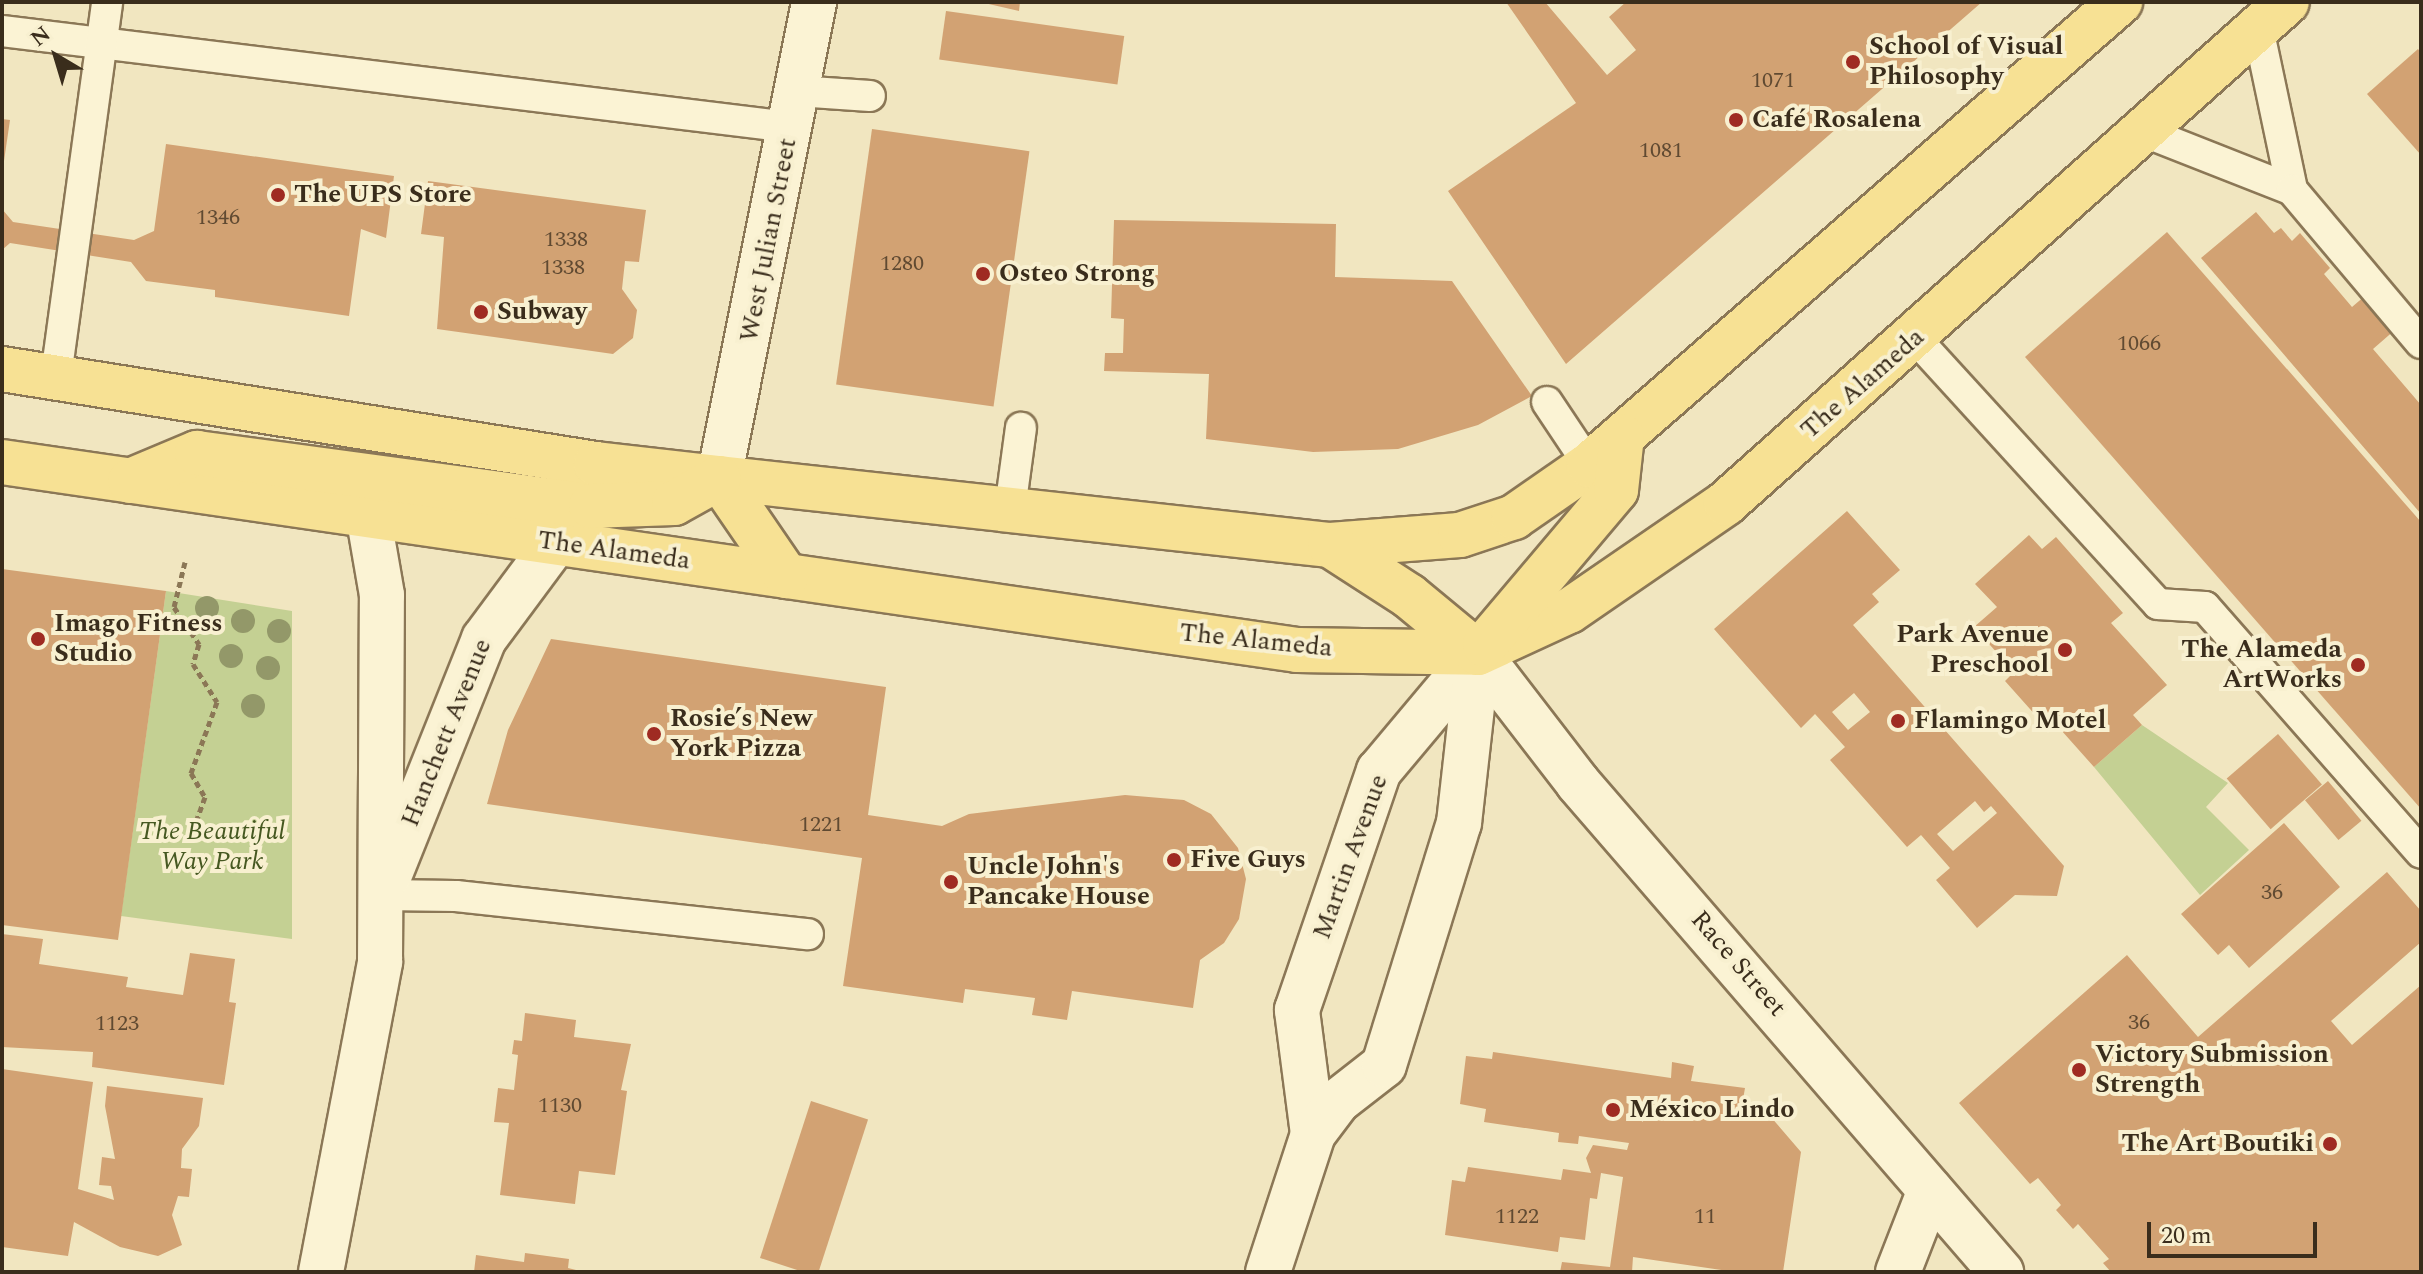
<!DOCTYPE html>
<html>
<head>
<meta charset="utf-8">
<style>
  body { margin:0 }
  #map { position:relative; width:2423px; height:1274px; overflow:hidden; background:#f1e6c0; font-family:Spectral,serif }
  div>[style] { position:absolute }
  [style*='--x'] { left:calc(var(--x)*1px); top:calc(var(--y)*1px); width:calc(var(--w)*1px); rotate:calc(var(--a)*1deg) }
  .green>* { inset:0; background:#c4d093 }
  .building>* { inset:0; background:#d2a273; transform-origin:0 0 }
  .path>* { height:5px; margin-top:-2.5px; transform-origin:0; background:repeating-linear-gradient(90deg,#8b7756 0 6px,transparent 0 10px) }
  .roads { filter:drop-shadow(2px 0 #8b7756) drop-shadow(-2px 0 #8b7756) drop-shadow(0 2px #8b7756) drop-shadow(0 -2px #8b7756) }
  .service>* { height:30px; margin:-15px; padding:0 15px; transform-origin:15px; border-radius:15px; background:#fbf3d4 }
  .minor>* { height:44px; margin:-22px; padding:0 22px; transform-origin:22px; border-radius:22px; background:#fbf3d4 }
  .secondary>* { height:44px; margin:-22px; padding:0 22px; transform-origin:22px; border-radius:22px; background:#fbf3d4 }
  .primary>* { height:44px; margin:-22px; padding:0 22px; transform-origin:22px; border-radius:22px; background:#f7e194 }
  .trees>* { width:24px; height:24px; margin:-12px; border-radius:50%; background:#939869 }
  .dots>* { width:22px; height:22px; translate:-50% -50%; box-sizing:border-box; border:4px solid #f8f0d0; border-radius:50% }
  span { translate:-50% -50%; white-space:nowrap; text-align:center; line-height:1.15; -webkit-text-stroke:8px #f8f0d0; paint-order:stroke }
  .number-label { font-size:22px; color:#604a32 }
  .number-label span { -webkit-text-stroke-width:0 }
  .poi-label { font-size:26px; color:#3a2d1c; font-weight:700 }
  .left { translate:0 -50%; text-align:left }
  .right { translate:-100% -50%; text-align:right }
  .street-label { font-size:26px; color:#3a2d1c }
  .park-label { font-size:26px; color:#465821; font-style:italic }
  .frame { position:absolute; inset:0; border:4px solid #3a2d1c; pointer-events:none }
  .north { position:absolute; left:16px; top:16px; width:80px; height:80px; -webkit-text-stroke:6px #f8f0d0; paint-order:stroke; rotate:322deg; font-size:22px; font-weight:700; line-height:32px; text-align:center; color:#3a2d1c }
  .north::after { content:''; display:block; margin:auto; width:28px; height:36px; background:#3a2d1c; clip-path:polygon(50% 0,100% 100%,50% 72%,0 100%) }
  .scale { position:absolute; left:2147px; top:1222px; width:170px; height:36px; box-sizing:border-box; border:4px solid #3a2d1c; border-top:0; padding-left:10px; font-size:24px; line-height:28px; white-space:nowrap; color:#3a2d1c; -webkit-text-stroke:6px #f8f0d0; paint-order:stroke }
</style>
</head>
<body>
<div id="map">
  <div class="green">
    <i style="clip-path:polygon(166px 591px,292px 611px,292px 939px,121px 916px)"></i>
    <i style="clip-path:polygon(2142px 725px,2228px 783px,2206px 807px,2249px 850px,2200px 895px,2094px 767px)"></i>
  </div>
  <div class="building">
    <i style="clip-path:polygon(980px 2px,1020px 2px,1019px 11px)"></i>
    <i style="clip-path:polygon(1506px 2px,1545px 2px,1607px 75px,1636px 50px,1609px 17px,1626px 2px,1982px 2px,1566px 364px,1448px 191px,1576px 103px)"></i>
    <i style="left:946px;top:11px;width:180px;height:49px;rotate:8deg"></i>
    <i style="clip-path:polygon(2418px 49px,2421px 53px,2421px 155px,2367px 94px)"></i>
    <i style="clip-path:polygon(2px 119px,10px 120px,4px 161px,2px 161px)"></i>
    <i style="left:872px;top:129px;width:159px;height:258px;rotate:8deg"></i>
    <i style="clip-path:polygon(166px 144px,394px 176px,386px 238px,361px 229px,349px 316px,215px 297px,215px 290px,146px 281px,131px 262px,10px 243px,2px 250px,2px 209px,13px 222px,134px 240px,154px 231px)"></i>
    <i style="clip-path:polygon(428px 181px,646px 210px,639px 262px,625px 261px,622px 289px,637px 310px,633px 338px,613px 354px,437px 329px,444px 237px,421px 234px)"></i>
    <i style="clip-path:polygon(2256px 212px,2274px 233px,2281px 228px,2292px 241px,2300px 233px,2330px 268px,2324px 274px,2352px 307px,2366px 295px,2396px 329px,2373px 349px,2421px 405px,2421px 514px,2201px 258px)"></i>
    <i style="clip-path:polygon(1114px 220px,1336px 224px,1335px 277px,1452px 281px,1532px 396px,1478px 425px,1398px 449px,1313px 452px,1206px 439px,1209px 374px,1104px 371px,1105px 353px,1123px 353px,1124px 319px,1111px 318px)"></i>
    <i style="clip-path:polygon(2167px 232px,2421px 522px,2421px 809px,2025px 357px)"></i>
    <i style="clip-path:polygon(evenodd,1847px 511px,1900px 570px,1872px 594px,1879px 602px,1853px 625px,2064px 866px,2057px 896px,2015px 895px,1977px 928px,1936px 880px,1950px 868px,1921px 835px,1907px 847px,1830px 760px,1845px 747px,1815px 714px,1801px 728px,1714px 629px,1847px 511px,1854px 693px,1870px 712px,1848px 730px,1832px 712px,1854px 693px,1847px 511px,1975px 801px,1984px 812px,1991px 806px,1997px 813px,1953px 851px,1937px 834px,1975px 801px)"></i>
    <i style="clip-path:polygon(2029px 535px,2042px 549px,2056px 537px,2123px 613px,2111px 623px,2167px 685px,2133px 715px,2142px 725px,2094px 767px,2045px 712px,2038px 718px,2005px 681px,2014px 672px,1974px 627px,1997px 607px,1975px 584px)"></i>
    <i style="clip-path:polygon(2px 569px,166px 591px,118px 940px,2px 925px)"></i>
    <i style="clip-path:polygon(551px 639px,886px 687px,868px 815px,942px 826px,969px 814px,1125px 795px,1184px 800px,1211px 814px,1238px 848px,1246px 879px,1239px 919px,1224px 943px,1200px 960px,1193px 1008px,1072px 991px,1067px 1020px,1032px 1015px,1035px 998px,965px 989px,963px 1003px,843px 986px,862px 858px,487px 804px,508px 730px)"></i>
    <i style="left:2278px;top:734px;width:67px;height:68px;rotate:49deg"></i>
    <i style="left:2328px;top:781px;width:52px;height:30px;rotate:50deg"></i>
    <i style="clip-path:polygon(2284px 823px,2340px 887px,2249px 968px,2229px 945px,2218px 955px,2181px 914px)"></i>
    <i style="clip-path:polygon(2387px 872px,2421px 911px,2421px 942px,2331px 1021px,2352px 1045px,2421px 985px,2421px 1272px,2111px 1272px,2103px 1263px,2109px 1259px,2078px 1224px,2073px 1229px,2056px 1210px,2061px 1205px,2038px 1178px,2030px 1184px,1959px 1103px,2127px 955px,2198px 1037px)"></i>
    <i style="clip-path:polygon(2px 934px,43px 939px,39px 964px,128px 977px,126px 987px,183px 995px,190px 953px,235px 959px,229px 1002px,236px 1003px,224px 1085px,92px 1067px,93px 1052px,2px 1047px)"></i>
    <i style="clip-path:polygon(525px 1013px,576px 1020px,574px 1037px,631px 1044px,621px 1090px,627px 1091px,615px 1175px,579px 1171px,575px 1204px,500px 1195px,509px 1123px,494px 1122px,498px 1088px,514px 1090px,518px 1055px,512px 1054px,514px 1040px,522px 1041px)"></i>
    <i style="clip-path:polygon(1493px 1052px,1671px 1078px,1672px 1062px,1694px 1066px,1691px 1081px,1745px 1088px,1741px 1111px,1770px 1116px,1801px 1152px,1783px 1272px,1735px 1272px,1633px 1257px,1632px 1272px,1560px 1272px,1562px 1262px,1610px 1267px,1623px 1177px,1601px 1173px,1597px 1199px,1590px 1198px,1585px 1240px,1560px 1237px,1558px 1252px,1445px 1235px,1452px 1180px,1465px 1182px,1468px 1167px,1561px 1180px,1563px 1169px,1591px 1173px,1586px 1158px,1593px 1145px,1627px 1150px,1629px 1143px,1579px 1136px,1578px 1144px,1558px 1142px,1559px 1133px,1484px 1122px,1486px 1109px,1460px 1104px,1466px 1056px,1492px 1059px)"></i>
    <i style="clip-path:polygon(2px 1069px,93px 1082px,78px 1189px,114px 1200px,111px 1186px,99px 1185px,102px 1157px,115px 1159px,105px 1106px,107px 1086px,203px 1098px,199px 1126px,182px 1149px,181px 1168px,192px 1169px,189px 1197px,178px 1196px,172px 1215px,182px 1245px,158px 1256px,120px 1247px,74px 1222px,68px 1256px,2px 1247px)"></i>
    <i style="left:811px;top:1101px;width:60px;height:165px;rotate:18deg"></i>
    <i style="clip-path:polygon(525px 1253px,569px 1259px,568px 1268px,584px 1272px,474px 1272px,476px 1255px,524px 1262px)"></i>
  </div>
  <div class="path">
    <i style="--x:185;--y:562;--w:46;--a:103.7"></i>
    <i style="--x:174;--y:607;--w:45;--a:56"></i>
    <i style="--x:199;--y:644;--w:21;--a:107"></i>
    <i style="--x:193;--y:664;--w:45;--a:57.7"></i>
    <i style="--x:217;--y:702;--w:76;--a:110.1"></i>
    <i style="--x:191;--y:773;--w:28;--a:60"></i>
    <i style="--x:205;--y:797;--w:44;--a:110.1"></i>
  </div>
  <div class="roads">
    <div class="service">
      <i style="--x:2258;--y:28;--w:166;--a:78.1"></i>
      <i style="--x:2;--y:31;--w:794;--a:6.95"></i>
      <i style="--x:797;--y:91;--w:73;--a:3.9"></i>
      <i style="--x:2145;--y:132;--w:158;--a:21.5"></i>
      <i style="--x:2292;--y:190;--w:200;--a:49.9"></i>
      <i style="--x:1915;--y:338;--w:360;--a:47.6"></i>
      <i style="--x:2158;--y:604;--w:47;--a:3.7"></i>
      <i style="--x:2205;--y:607;--w:327;--a:48.7"></i>
      <i style="--x:56;--y:376;--w:377;--a:-82.2"></i>
      <i style="--x:1547;--y:402;--w:76;--a:56.3"></i>
      <i style="--x:1010;--y:509;--w:82;--a:-82.3"></i>
      <i style="--x:382;--y:895;--w:74;--a:0.8"></i>
      <i style="--x:456;--y:896;--w:354;--a:6.2"></i>
    </div>
    <div class="minor">
      <i style="--x:390;--y:874;--w:253;--a:-68.2"></i>
      <i style="--x:484;--y:639;--w:121;--a:-53.4"></i>
      <i style="--x:1313;--y:1134;--w:125;--a:-97.4"></i>
      <i style="--x:1297;--y:1010;--w:253;--a:-71.1"></i>
      <i style="--x:1379;--y:771;--w:154;--a:-50"></i>
      <i style="--x:321;--y:1272;--w:316;--a:-79.2"></i>
      <i style="--x:380;--y:962;--w:367;--a:-89.7"></i>
      <i style="--x:382;--y:595;--w:82;--a:-99.8"></i>
      <i style="--x:1268;--y:1272;--w:145;--a:-71.9"></i>
      <i style="--x:1313;--y:1134;--w:41;--a:-52.9"></i>
      <i style="--x:1338;--y:1101;--w:58;--a:-38"></i>
      <i style="--x:1384;--y:1065;--w:253;--a:-72.8"></i>
      <i style="--x:1459;--y:823;--w:171;--a:-83.6"></i>
      <i style="--x:1898;--y:1272;--w:88;--a:-68.7"></i>
    </div>
    <div class="secondary">
      <i style="--x:719;--y:478;--w:485;--a:-78.7"></i>
      <i style="--x:1478;--y:653;--w:164;--a:52.4"></i>
      <i style="--x:1578;--y:783;--w:647;--a:49.14"></i>
    </div>
    <div class="primary">
      <i style="--x:2;--y:369;--w:602;--a:9.09"></i>
      <i style="--x:596;--y:464;--w:124;--a:6.5"></i>
      <i style="--x:719;--y:478;--w:615;--a:6.26"></i>
      <i style="--x:1330;--y:545;--w:130;--a:-4.4"></i>
      <i style="--x:1460;--y:535;--w:57;--a:-18.4"></i>
      <i style="--x:1514;--y:517;--w:91;--a:-34.7"></i>
      <i style="--x:1589;--y:465;--w:705;--a:-41.09"></i>
      <i style="--x:2;--y:462;--w:1309;--a:8.26"></i>
      <i style="--x:1297;--y:650;--w:181;--a:0.9"></i>
      <i style="--x:1478;--y:653;--w:100;--a:-24.8"></i>
      <i style="--x:1569;--y:611;--w:191;--a:-34.5"></i>
      <i style="--x:1726;--y:503;--w:752;--a:-41.77"></i>
      <i style="--x:719;--y:478;--w:119;--a:55.6"></i>
      <i style="--x:130;--y:481;--w:73;--a:-22.7"></i>
      <i style="--x:197;--y:453;--w:398;--a:7.7"></i>
      <i style="--x:591;--y:506;--w:83;--a:-2.1"></i>
      <i style="--x:674;--y:503;--w:51;--a:-29.1"></i>
      <i style="--x:1330;--y:545;--w:94;--a:32.8"></i>
      <i style="--x:1409;--y:596;--w:89;--a:39.6"></i>
      <i style="--x:1485;--y:645;--w:203;--a:-49.8"></i>
      <i style="--x:1616;--y:490;--w:54;--a:-83.7"></i>
    </div>
  </div>
  <div class="trees">
    <i style="left:207px;top:608px"></i>
    <i style="left:243px;top:621px"></i>
    <i style="left:279px;top:631px"></i>
    <i style="left:231px;top:656px"></i>
    <i style="left:268px;top:668px"></i>
    <i style="left:253px;top:706px"></i>
  </div>
  <div class="dots">
    <i style="left:1853px;top:62px;background:#9f2b22"></i>
    <i style="left:1736px;top:120px;background:#9f2b22"></i>
    <i style="left:278px;top:195px;background:#9f2b22"></i>
    <i style="left:983px;top:274px;background:#9f2b22"></i>
    <i style="left:481px;top:312px;background:#9f2b22"></i>
    <i style="left:38px;top:639px;background:#9f2b22"></i>
    <i style="left:2065px;top:650px;background:#9f2b22"></i>
    <i style="left:2358px;top:665px;background:#9f2b22"></i>
    <i style="left:1898px;top:721px;background:#9f2b22"></i>
    <i style="left:654px;top:734px;background:#9f2b22"></i>
    <i style="left:1174px;top:860px;background:#9f2b22"></i>
    <i style="left:951px;top:882px;background:#9f2b22"></i>
    <i style="left:2079px;top:1070px;background:#9f2b22"></i>
    <i style="left:1613px;top:1110px;background:#9f2b22"></i>
    <i style="left:2330px;top:1144px;background:#9f2b22"></i>
  </div>
  <div class="number-label">
    <span style="left:1773px;top:81px">1071</span>
    <span style="left:1661px;top:151px">1081</span>
    <span style="left:218px;top:218px">1346</span>
    <span style="left:566px;top:240px">1338</span>
    <span style="left:902px;top:264px">1280</span>
    <span style="left:563px;top:268px">1338</span>
    <span style="left:2139px;top:344px">1066</span>
    <span style="left:821px;top:825px">1221</span>
    <span style="left:2272px;top:893px">36</span>
    <span style="left:2139px;top:1023px">36</span>
    <span style="left:117px;top:1024px">1123</span>
    <span style="left:560px;top:1106px">1130</span>
    <span style="left:1517px;top:1217px">1122</span>
    <span style="left:1705px;top:1217px">11</span>
  </div>
  <div class="poi-label">
    <span class="left" style="left:1869px;top:62px">School of Visual<br>Philosophy</span>
    <span class="left" style="left:1752px;top:120px">Café Rosalena</span>
    <span class="left" style="left:294px;top:195px">The UPS Store</span>
    <span class="left" style="left:999px;top:274px">Osteo Strong</span>
    <span class="left" style="left:497px;top:312px">Subway</span>
    <span class="left" style="left:54px;top:639px">Imago Fitness<br>Studio</span>
    <span class="right" style="left:2049px;top:650px">Park Avenue<br>Preschool</span>
    <span class="right" style="left:2342px;top:665px">The Alameda<br>ArtWorks</span>
    <span class="left" style="left:670px;top:734px">Rosie’s New<br>York Pizza</span>
    <span class="left" style="left:1914px;top:721px">Flamingo Motel</span>
    <span class="left" style="left:1190px;top:860px">Five Guys</span>
    <span class="left" style="left:967px;top:882px">Uncle John's<br>Pancake House</span>
    <span class="left" style="left:2095px;top:1070px">Victory Submission<br>Strength</span>
    <span class="left" style="left:1629px;top:1110px">México Lindo</span>
    <span class="right" style="left:2314px;top:1144px">The Art Boutiki</span>
  </div>
  <div class="street-label">
    <span style="left:769px;top:240px;rotate:-79deg">West Julian Street</span>
    <span style="left:1863px;top:384px;rotate:-41deg">The Alameda</span>
    <span style="left:614px;top:551px;rotate:8deg">The Alameda</span>
    <span style="left:1256px;top:641px;rotate:6deg">The Alameda</span>
    <span style="left:447px;top:733px;rotate:-68deg">Hanchett Avenue</span>
    <span style="left:1351px;top:857px;rotate:-70deg">Martin Avenue</span>
    <span style="left:1738px;top:964px;rotate:49deg">Race Street</span>
  </div>
  <div class="park-label">
    <span style="left:212px;top:847px">The Beautiful<br>Way Park</span>
  </div>
  <div class="frame"></div>
  <div class="north">N</div>
  <div class="scale">20 m</div>
</div>
</body>
</html>
